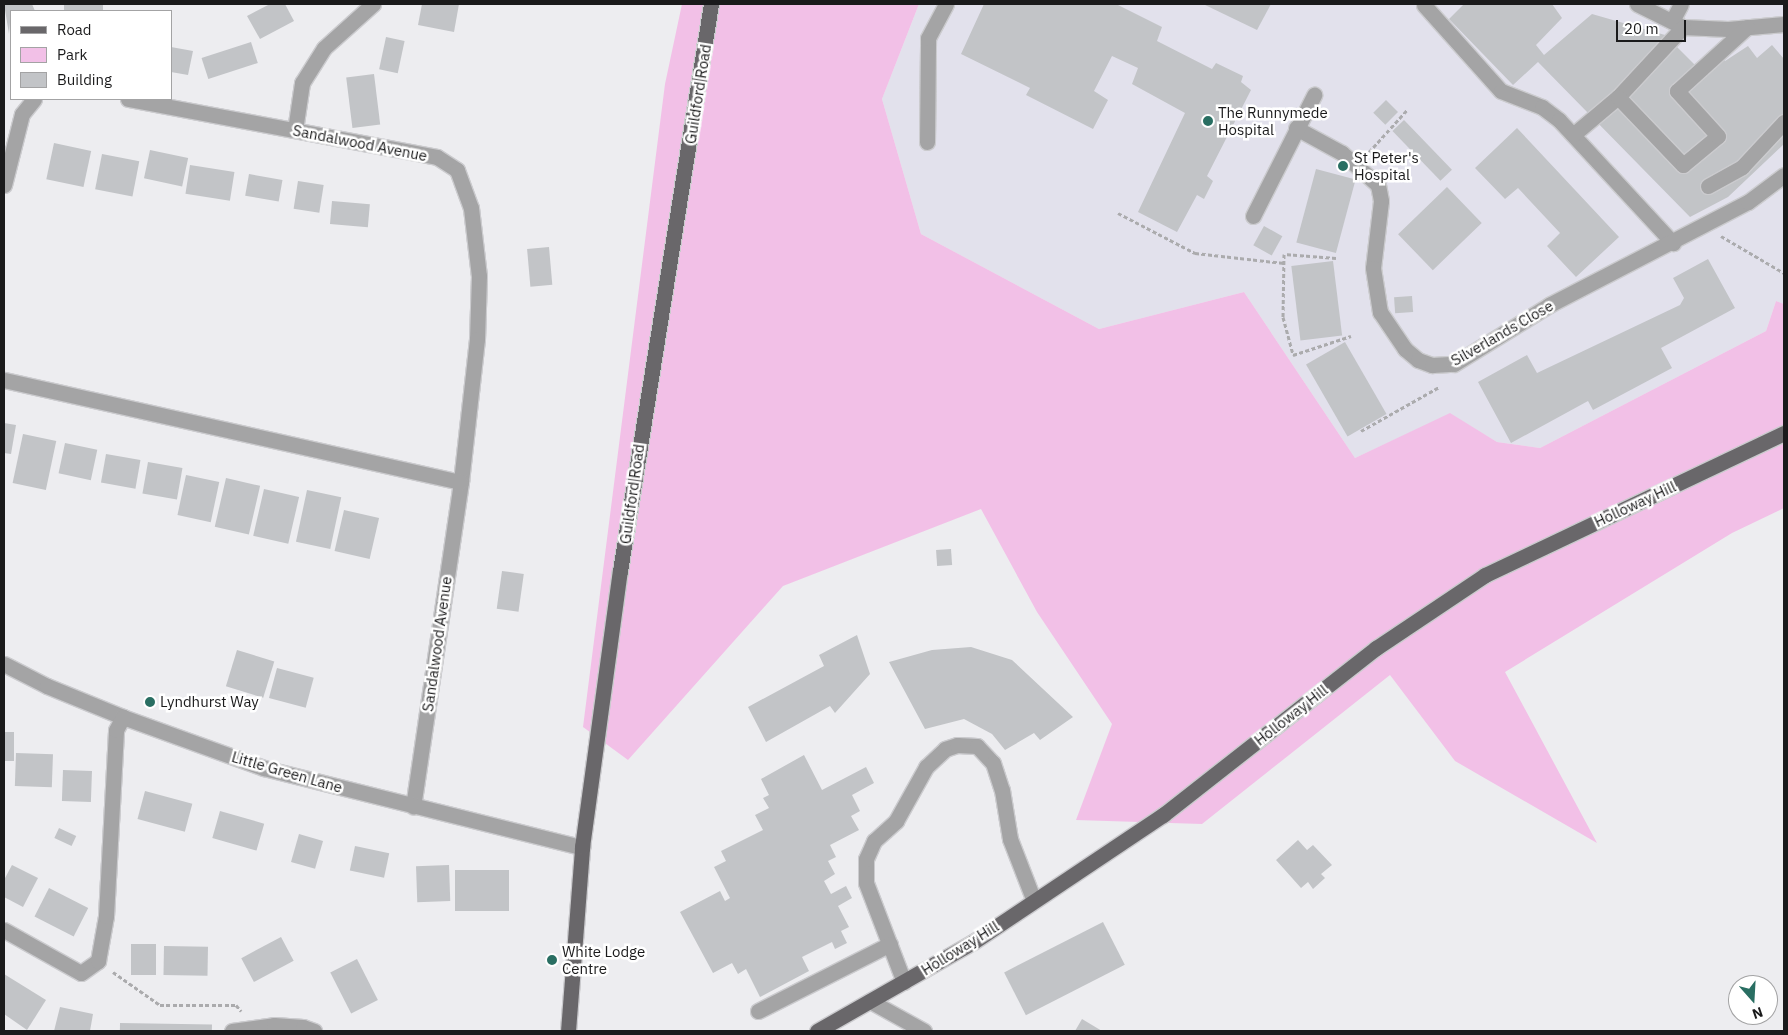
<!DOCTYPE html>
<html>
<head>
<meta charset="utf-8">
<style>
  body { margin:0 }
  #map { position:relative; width:1788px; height:1035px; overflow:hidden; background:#ededf0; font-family:"IBM Plex Sans",sans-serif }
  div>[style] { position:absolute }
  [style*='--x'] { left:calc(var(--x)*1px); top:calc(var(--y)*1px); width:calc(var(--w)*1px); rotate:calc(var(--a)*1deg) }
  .built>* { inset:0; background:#e2e1ec }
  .green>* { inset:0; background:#f2c0e7 }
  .building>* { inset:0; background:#c2c4c7; transform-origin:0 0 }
  .path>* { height:3px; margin-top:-1.5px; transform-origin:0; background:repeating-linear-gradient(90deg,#ababad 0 4px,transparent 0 6.5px) }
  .roads { filter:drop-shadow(1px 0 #cbcbce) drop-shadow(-1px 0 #cbcbce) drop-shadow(0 1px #cbcbce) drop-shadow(0 -1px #cbcbce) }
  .minor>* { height:15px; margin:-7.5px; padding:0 7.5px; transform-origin:7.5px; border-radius:7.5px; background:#a4a4a5 }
  .major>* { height:15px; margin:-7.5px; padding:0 7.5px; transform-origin:7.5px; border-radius:7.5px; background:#69676a }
  .dots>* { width:14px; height:14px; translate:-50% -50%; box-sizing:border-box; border:2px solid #fff; border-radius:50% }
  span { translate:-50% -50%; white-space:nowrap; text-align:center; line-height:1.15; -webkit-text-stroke:5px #fff; paint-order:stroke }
  .street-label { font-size:15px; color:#1a1a1b }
  .poi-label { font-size:15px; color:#1a1a1b }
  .left { translate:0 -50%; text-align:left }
  .frame { position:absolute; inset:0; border:5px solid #1a1a1b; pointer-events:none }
  .legend { position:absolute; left:10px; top:10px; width:162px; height:90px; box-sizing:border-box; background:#fff; border:1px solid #a3a3a4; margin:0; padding:6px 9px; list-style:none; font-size:15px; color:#1a1a1b }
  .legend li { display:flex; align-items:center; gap:10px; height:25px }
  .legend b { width:25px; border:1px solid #a3a3a4 }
  .north { position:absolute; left:1728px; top:975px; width:50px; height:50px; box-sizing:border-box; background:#fff; border:1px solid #a3a3a4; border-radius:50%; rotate:161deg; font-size:14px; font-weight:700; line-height:20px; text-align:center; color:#1a1a1b }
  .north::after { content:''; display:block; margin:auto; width:18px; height:22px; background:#296e62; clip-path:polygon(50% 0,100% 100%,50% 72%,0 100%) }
  .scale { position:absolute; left:1616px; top:20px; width:70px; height:22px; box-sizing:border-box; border:2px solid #1a1a1b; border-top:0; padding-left:6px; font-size:15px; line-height:18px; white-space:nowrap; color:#1a1a1b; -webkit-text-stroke:4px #fff; paint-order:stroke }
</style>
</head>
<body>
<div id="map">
  <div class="built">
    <i style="clip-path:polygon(919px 4px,1784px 4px,1784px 304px,1776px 301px,1766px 331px,1540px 448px,1497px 442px,1450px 414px,1355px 458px,1244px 292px,1099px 329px,921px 234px,882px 99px)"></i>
  </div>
  <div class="green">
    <i style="clip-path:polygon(682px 4px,919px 4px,882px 99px,921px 234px,1099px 329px,1244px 292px,1355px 458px,1450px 413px,1497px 442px,1540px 448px,1766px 331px,1776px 301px,1784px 304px,1784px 508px,1732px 533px,1505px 672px,1597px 843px,1455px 761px,1390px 675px,1202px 824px,1076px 820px,1112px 724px,1037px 612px,981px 509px,783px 586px,628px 760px,583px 727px,665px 84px)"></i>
  </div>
  <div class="building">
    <i style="clip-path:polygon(4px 4px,32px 4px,35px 11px,11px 11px,9px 34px)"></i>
    <i style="left:64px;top:4px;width:39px;height:7px"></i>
    <i style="clip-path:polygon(270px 4px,285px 4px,294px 21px,260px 39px,247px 16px)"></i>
    <i style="clip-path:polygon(422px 4px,459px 4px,454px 32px,418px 25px)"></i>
    <i style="clip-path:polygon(984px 4px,1116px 4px,1162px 27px,1157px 41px,1212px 69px,1216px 63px,1243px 76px,1241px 82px,1251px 90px,1207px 176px,1213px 181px,1204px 199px,1197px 195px,1177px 232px,1138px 212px,1185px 113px,1132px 84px,1138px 68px,1112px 56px,1094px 91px,1108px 100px,1093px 129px,1026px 95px,1030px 88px,961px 54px)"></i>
    <i style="clip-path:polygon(1203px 4px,1271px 4px,1257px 30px)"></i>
    <i style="clip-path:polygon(1464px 4px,1552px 4px,1562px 18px,1536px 45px,1544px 55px,1592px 14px,1665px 35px,1697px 67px,1719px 54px,1725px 61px,1748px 46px,1757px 58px,1772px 45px,1784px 59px,1784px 144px,1728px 197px,1690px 217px,1538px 62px,1513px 85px,1449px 19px)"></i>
    <i style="left:386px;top:37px;width:19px;height:33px;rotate:12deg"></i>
    <i style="left:251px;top:42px;width:22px;height:52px;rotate:72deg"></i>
    <i style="clip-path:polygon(171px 47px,193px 51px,188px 75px,171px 72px)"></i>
    <i style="left:374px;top:74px;width:51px;height:28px;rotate:83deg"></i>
    <i style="left:1386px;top:100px;width:17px;height:18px;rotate:45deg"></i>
    <i style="left:1404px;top:120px;width:69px;height:16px;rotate:46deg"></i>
    <i style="clip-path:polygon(1517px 128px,1619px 237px,1576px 277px,1547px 246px,1560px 233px,1518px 188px,1505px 199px,1475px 168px)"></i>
    <i style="left:54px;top:143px;width:38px;height:37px;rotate:12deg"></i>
    <i style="left:150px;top:150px;width:39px;height:29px;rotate:12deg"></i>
    <i style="left:102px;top:154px;width:38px;height:36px;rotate:11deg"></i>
    <i style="left:190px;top:165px;width:45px;height:29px;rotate:9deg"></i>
    <i style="left:1316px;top:169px;width:41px;height:76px;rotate:15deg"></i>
    <i style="left:249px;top:174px;width:34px;height:22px;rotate:10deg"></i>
    <i style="left:298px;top:181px;width:26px;height:28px;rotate:9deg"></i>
    <i style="left:1447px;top:187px;width:50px;height:68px;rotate:46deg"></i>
    <i style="left:332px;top:201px;width:38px;height:23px;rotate:5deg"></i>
    <i style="left:1264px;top:226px;width:21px;height:22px;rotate:29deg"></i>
    <i style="left:549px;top:247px;width:38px;height:22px;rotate:85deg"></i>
    <i style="clip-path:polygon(1708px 259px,1735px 308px,1661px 348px,1672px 368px,1593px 410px,1588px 401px,1511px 443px,1478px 382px,1527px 355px,1537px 373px,1680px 305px,1684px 298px,1673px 278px)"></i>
    <i style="left:1333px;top:261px;width:75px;height:42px;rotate:83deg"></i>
    <i style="left:1412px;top:296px;width:16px;height:18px;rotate:86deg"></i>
    <i style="left:1345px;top:342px;width:83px;height:45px;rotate:60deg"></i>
    <i style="clip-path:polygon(4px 423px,16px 425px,11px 454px,4px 453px)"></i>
    <i style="left:23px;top:434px;width:34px;height:50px;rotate:12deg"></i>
    <i style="left:65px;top:443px;width:33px;height:31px;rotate:12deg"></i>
    <i style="left:106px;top:454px;width:35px;height:29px;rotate:10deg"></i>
    <i style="left:148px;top:462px;width:35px;height:32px;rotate:10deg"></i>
    <i style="left:186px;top:475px;width:34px;height:41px;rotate:12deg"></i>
    <i style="left:226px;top:478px;width:35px;height:50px;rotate:13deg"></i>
    <i style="left:264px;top:489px;width:36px;height:48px;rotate:13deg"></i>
    <i style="left:307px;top:490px;width:35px;height:53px;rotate:12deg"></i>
    <i style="left:344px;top:510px;width:36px;height:42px;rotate:13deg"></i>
    <i style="left:951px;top:549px;width:16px;height:15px;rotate:86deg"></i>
    <i style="left:502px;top:571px;width:22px;height:38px;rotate:8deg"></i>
    <i style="clip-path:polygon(857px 635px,870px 674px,835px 713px,830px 706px,766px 742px,748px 707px,824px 666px,819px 655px)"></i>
    <i style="clip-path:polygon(971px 647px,1012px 660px,1073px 717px,1040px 740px,1034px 733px,1005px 750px,992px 734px,964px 719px,925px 729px,889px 662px,932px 650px)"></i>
    <i style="left:237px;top:650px;width:39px;height:38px;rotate:17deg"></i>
    <i style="left:277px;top:668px;width:38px;height:31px;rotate:15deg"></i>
    <i style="left:4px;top:732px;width:10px;height:29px"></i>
    <i style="left:16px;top:753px;width:37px;height:33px;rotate:2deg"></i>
    <i style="clip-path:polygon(804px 755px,822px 790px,866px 767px,874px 783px,852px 795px,860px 811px,851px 816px,859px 830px,830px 845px,836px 857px,828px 861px,835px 874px,824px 881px,831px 894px,846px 886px,852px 898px,838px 906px,849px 927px,841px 931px,847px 943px,835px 949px,832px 942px,802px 957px,809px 971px,760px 997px,746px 969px,738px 974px,732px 963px,713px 973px,680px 912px,720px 891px,725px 901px,730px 898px,714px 867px,726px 861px,721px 851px,763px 830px,755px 815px,769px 808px,763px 798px,769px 795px,761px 779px)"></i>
    <i style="left:63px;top:770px;width:29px;height:31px;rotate:2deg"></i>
    <i style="left:145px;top:791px;width:49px;height:29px;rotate:15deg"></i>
    <i style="left:220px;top:811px;width:46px;height:28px;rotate:16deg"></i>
    <i style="left:59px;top:828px;width:19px;height:11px;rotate:25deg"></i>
    <i style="left:299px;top:834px;width:25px;height:29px;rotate:16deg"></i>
    <i style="clip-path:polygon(1298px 840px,1307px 850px,1313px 845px,1332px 865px,1321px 874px,1325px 878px,1313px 889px,1308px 882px,1301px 888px,1276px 860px)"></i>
    <i style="left:355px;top:846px;width:35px;height:25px;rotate:12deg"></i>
    <i style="clip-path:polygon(12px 865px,38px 878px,23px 907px,4px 897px,4px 880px)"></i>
    <i style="left:449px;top:865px;width:36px;height:33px;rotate:88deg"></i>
    <i style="left:455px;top:870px;width:54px;height:41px"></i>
    <i style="left:49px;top:888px;width:44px;height:32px;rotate:27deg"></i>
    <i style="left:1103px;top:922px;width:48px;height:111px;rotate:63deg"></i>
    <i style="left:281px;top:937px;width:27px;height:45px;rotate:62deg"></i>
    <i style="left:131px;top:944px;width:25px;height:31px"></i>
    <i style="left:164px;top:946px;width:44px;height:29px;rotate:1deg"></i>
    <i style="left:357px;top:959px;width:46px;height:30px;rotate:63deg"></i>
    <i style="clip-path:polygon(4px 974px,46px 1000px,27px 1030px,4px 1014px)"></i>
    <i style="clip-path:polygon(60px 1007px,93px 1014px,90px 1031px,54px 1031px)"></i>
    <i style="clip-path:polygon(1082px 1019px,1102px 1031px,1075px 1031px)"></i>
    <i style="left:120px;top:1023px;width:92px;height:8px;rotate:1deg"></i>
  </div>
  <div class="path">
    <i style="--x:1369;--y:152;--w:57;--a:-47.9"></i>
    <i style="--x:1118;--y:213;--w:87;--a:27.5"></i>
    <i style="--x:1195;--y:253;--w:90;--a:6.4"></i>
    <i style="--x:1721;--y:236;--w:73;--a:30.4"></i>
    <i style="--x:1336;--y:258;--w:52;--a:-175.6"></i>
    <i style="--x:1284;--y:254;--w:63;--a:90.9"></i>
    <i style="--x:1283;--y:317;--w:39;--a:75"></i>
    <i style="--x:1293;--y:355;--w:61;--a:-18.1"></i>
    <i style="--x:1361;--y:431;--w:90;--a:-29.4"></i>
    <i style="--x:113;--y:972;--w:57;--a:35.1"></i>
    <i style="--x:160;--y:1005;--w:76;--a:0"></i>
    <i style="--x:236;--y:1005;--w:8;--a:50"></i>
  </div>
  <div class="roads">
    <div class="minor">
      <i style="--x:1637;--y:4;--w:51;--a:26.6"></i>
      <i style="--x:1683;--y:27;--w:45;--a:2.5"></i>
      <i style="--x:1728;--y:29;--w:56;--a:-5.1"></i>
      <i style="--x:1424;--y:5;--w:115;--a:48.2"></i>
      <i style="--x:1501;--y:91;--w:44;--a:21.3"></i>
      <i style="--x:1542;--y:107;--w:21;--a:37"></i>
      <i style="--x:1559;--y:120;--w:168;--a:47.2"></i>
      <i style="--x:1672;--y:21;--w:19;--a:-62"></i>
      <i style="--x:1618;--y:97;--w:96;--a:-47.1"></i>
      <i style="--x:128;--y:99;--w:314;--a:10.6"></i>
      <i style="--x:437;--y:157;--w:24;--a:33"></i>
      <i style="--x:457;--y:170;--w:40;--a:69.8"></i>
      <i style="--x:471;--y:208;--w:68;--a:83.3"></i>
      <i style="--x:479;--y:276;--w:63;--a:91.8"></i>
      <i style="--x:477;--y:339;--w:144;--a:96.4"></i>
      <i style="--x:461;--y:482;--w:328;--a:98.4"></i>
      <i style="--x:1296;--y:128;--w:52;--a:28.5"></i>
      <i style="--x:1342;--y:153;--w:48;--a:41.6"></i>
      <i style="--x:1378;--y:185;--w:16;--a:79"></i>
      <i style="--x:1381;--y:201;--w:67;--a:96.8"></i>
      <i style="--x:1373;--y:268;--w:45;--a:81"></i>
      <i style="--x:1380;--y:312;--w:45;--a:56"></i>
      <i style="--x:1405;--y:349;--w:17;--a:40"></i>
      <i style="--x:1418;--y:360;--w:15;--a:20"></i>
      <i style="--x:1432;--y:365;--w:22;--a:-3"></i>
      <i style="--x:1454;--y:364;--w:112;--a:-31.8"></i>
      <i style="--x:1549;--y:305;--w:224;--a:-27.4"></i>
      <i style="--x:1748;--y:202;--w:45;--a:-36.9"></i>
      <i style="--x:295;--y:130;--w:48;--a:-81.5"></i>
      <i style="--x:302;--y:83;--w:41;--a:-57.8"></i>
      <i style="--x:324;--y:48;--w:66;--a:-41.9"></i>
      <i style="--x:1574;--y:134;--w:57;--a:-40.1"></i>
      <i style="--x:1618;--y:97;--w:94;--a:46.3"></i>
      <i style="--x:1683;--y:165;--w:45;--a:-39.6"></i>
      <i style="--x:1718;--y:136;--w:61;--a:-132.3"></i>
      <i style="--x:1677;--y:91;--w:95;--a:-42.4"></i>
      <i style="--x:927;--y:142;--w:104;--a:-89.4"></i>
      <i style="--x:928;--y:38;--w:38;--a:-62"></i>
      <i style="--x:4;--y:185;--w:73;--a:-75.8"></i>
      <i style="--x:22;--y:114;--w:19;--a:-51"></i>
      <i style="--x:1708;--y:186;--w:39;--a:-29"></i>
      <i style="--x:1742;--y:167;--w:62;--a:-47"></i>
      <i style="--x:1253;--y:216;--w:136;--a:-63.2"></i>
      <i style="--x:4;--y:380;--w:468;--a:12.6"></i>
      <i style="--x:4;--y:664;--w:48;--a:27.1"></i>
      <i style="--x:47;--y:686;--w:82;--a:22.2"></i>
      <i style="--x:123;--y:717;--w:150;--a:19.9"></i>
      <i style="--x:264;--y:768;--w:328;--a:14"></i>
      <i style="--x:4;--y:930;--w:88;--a:29.2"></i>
      <i style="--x:81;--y:973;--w:21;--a:-35"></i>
      <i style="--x:98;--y:961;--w:46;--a:-79.9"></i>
      <i style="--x:106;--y:916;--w:186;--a:-86.9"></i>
      <i style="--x:116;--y:730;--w:15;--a:-62"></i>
      <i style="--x:904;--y:982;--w:106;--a:-111"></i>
      <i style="--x:866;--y:883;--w:24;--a:-90"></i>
      <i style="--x:866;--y:859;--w:20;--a:-66"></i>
      <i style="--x:874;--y:841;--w:30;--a:-42"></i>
      <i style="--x:896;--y:821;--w:62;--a:-60.9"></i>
      <i style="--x:926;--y:767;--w:26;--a:-43"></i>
      <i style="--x:945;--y:749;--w:13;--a:-18"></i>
      <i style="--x:957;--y:745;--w:20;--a:3"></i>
      <i style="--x:977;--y:746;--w:23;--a:47"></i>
      <i style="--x:993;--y:763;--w:28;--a:72"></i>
      <i style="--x:1002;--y:790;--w:50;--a:80.7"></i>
      <i style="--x:1010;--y:839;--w:66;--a:68.8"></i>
      <i style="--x:870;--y:1001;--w:62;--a:29.1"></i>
      <i style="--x:758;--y:1011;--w:148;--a:-26.9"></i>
      <i style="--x:232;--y:1031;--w:42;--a:-8.1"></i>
      <i style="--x:274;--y:1025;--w:29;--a:4"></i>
      <i style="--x:303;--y:1027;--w:12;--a:20"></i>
    </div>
    <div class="major">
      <i style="--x:568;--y:1031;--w:185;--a:-85.6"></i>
      <i style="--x:582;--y:847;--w:279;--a:-82.2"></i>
      <i style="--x:620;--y:571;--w:574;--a:-80.88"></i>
      <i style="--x:817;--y:1031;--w:180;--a:-29.7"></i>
      <i style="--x:973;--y:942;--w:229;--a:-33.8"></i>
      <i style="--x:1163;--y:815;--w:271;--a:-38.1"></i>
      <i style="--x:1376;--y:648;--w:131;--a:-33.8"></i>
      <i style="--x:1485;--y:575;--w:331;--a:-25.4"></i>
    </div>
  </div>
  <div class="dots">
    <i style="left:1208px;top:121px;background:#296e62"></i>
    <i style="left:1343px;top:166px;background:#296e62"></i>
    <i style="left:150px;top:702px;background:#296e62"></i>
    <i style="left:552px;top:960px;background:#296e62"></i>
  </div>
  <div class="street-label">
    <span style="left:698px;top:94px;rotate:-81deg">Guildford Road</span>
    <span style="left:360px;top:143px;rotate:11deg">Sandalwood Avenue</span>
    <span style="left:1502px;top:333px;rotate:-30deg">Silverlands Close</span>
    <span style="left:632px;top:494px;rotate:-82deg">Guildford Road</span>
    <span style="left:1635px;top:504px;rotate:-25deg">Holloway Hill</span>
    <span style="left:437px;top:644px;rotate:-82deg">Sandalwood Avenue</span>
    <span style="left:1291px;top:715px;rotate:-38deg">Holloway Hill</span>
    <span style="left:287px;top:772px;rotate:16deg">Little Green Lane</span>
    <span style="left:960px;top:948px;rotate:-32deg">Holloway Hill</span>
  </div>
  <div class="poi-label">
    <span class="left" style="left:1218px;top:121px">The Runnymede<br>Hospital</span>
    <span class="left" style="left:1354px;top:166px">St Peter's<br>Hospital</span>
    <span class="left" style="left:160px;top:702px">Lyndhurst Way</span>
    <span class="left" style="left:562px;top:960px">White Lodge<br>Centre</span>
  </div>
  <div class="frame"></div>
  <ul class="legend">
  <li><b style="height:6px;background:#69676a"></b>Road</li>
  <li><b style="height:14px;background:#f2c0e7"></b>Park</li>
  <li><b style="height:14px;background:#c2c4c7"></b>Building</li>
  </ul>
  <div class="north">N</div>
  <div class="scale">20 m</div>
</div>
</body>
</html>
